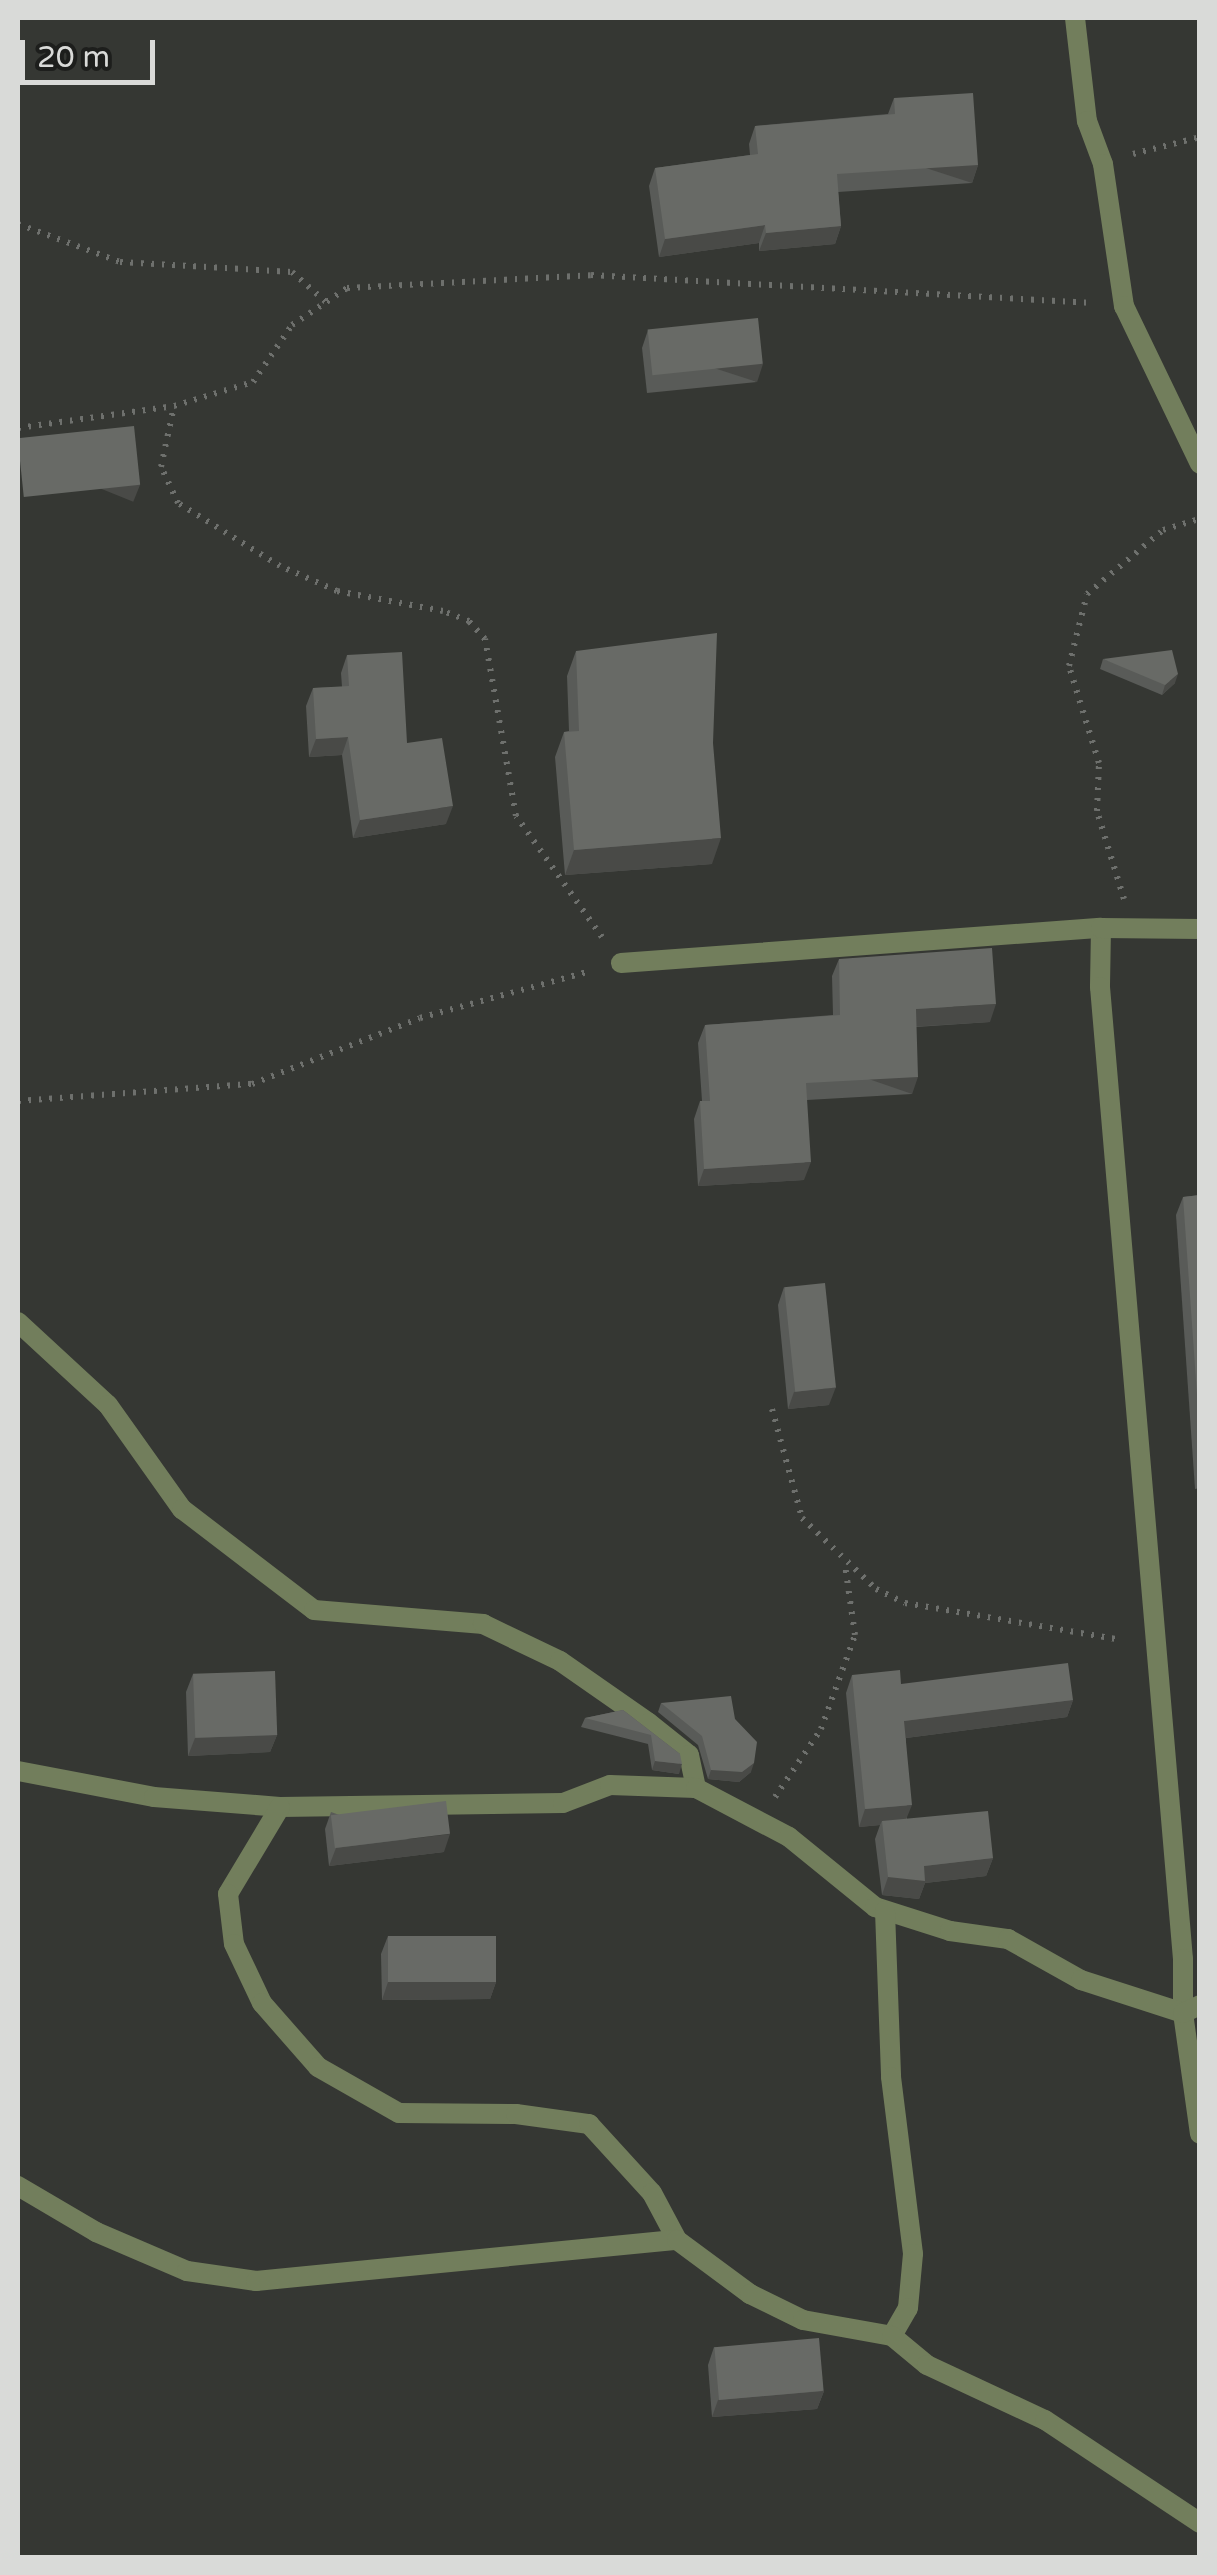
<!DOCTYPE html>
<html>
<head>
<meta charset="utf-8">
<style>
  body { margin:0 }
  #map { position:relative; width:1217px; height:2575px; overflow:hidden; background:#353733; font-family:"Varela Round",sans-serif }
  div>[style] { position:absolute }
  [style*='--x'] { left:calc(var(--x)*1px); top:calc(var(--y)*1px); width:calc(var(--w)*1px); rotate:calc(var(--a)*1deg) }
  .path>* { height:6px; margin-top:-3px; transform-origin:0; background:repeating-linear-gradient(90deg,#6e706d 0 2.5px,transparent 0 10.5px) }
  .minor>* { height:20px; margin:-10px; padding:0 10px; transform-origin:10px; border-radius:10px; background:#727e5c }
  .wall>* { inset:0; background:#595b58 }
  .shaded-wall>* { inset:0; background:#494a47; transform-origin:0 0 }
  .building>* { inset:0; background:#686a66; transform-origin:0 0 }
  span { translate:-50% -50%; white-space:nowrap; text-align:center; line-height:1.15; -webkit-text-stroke:9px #1d1e1c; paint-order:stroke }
  .frame { position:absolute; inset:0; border:20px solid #d9dad8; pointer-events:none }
  .scale { position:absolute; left:20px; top:40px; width:135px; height:45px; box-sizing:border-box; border:5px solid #d9dad8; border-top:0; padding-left:12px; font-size:30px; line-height:35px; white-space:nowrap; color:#d9dad8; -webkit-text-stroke:8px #1d1e1c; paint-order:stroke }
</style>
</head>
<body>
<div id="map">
  <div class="path">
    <i style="--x:1133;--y:154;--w:69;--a:-14.2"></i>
    <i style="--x:18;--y:224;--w:109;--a:20.4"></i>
    <i style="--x:120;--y:262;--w:172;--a:3.3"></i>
    <i style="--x:292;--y:272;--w:45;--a:41.4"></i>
    <i style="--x:18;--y:428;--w:158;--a:-8"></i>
    <i style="--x:1124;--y:899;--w:92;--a:-107.1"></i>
    <i style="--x:1097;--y:811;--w:48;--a:-87.6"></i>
    <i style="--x:1099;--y:763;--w:102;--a:-107.2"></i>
    <i style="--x:1069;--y:666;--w:74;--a:-76"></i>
    <i style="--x:1087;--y:594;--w:99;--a:-40.1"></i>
    <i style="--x:1163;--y:530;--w:39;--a:-17"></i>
    <i style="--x:602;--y:937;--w:148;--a:-125.4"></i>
    <i style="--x:516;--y:816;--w:180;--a:-99.9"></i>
    <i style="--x:485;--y:639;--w:24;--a:-132"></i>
    <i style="--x:469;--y:621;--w:28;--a:-159"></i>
    <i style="--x:443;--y:611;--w:108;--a:-169.3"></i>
    <i style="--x:337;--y:591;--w:62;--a:-156.3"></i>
    <i style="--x:280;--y:566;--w:120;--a:-148.3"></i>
    <i style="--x:178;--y:503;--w:40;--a:-115"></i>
    <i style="--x:161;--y:467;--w:62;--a:-78"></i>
    <i style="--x:174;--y:406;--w:83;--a:-16.9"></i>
    <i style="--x:253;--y:382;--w:69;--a:-55.6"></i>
    <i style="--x:292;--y:325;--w:66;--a:-33.9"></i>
    <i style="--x:347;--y:288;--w:244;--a:-3"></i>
    <i style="--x:591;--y:275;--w:503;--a:3.19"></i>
    <i style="--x:18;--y:1101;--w:235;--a:-4.2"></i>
    <i style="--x:252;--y:1084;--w:180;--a:-21.4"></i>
    <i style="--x:420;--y:1018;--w:177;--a:-15.4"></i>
    <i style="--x:772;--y:1409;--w:113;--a:74.6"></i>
    <i style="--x:802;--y:1518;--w:103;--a:43.8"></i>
    <i style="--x:876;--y:1589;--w:32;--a:26"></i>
    <i style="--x:905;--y:1603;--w:220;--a:9.7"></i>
    <i style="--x:775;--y:1797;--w:82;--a:-55.9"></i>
    <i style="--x:821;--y:1729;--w:100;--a:-70.1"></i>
    <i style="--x:855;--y:1635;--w:71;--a:-98.1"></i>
  </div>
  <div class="minor">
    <i style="--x:1075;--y:18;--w:104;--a:83.4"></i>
    <i style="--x:1087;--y:121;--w:46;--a:69.6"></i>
    <i style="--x:1103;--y:164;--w:144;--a:81.6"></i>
    <i style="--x:1124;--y:306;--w:175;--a:64.3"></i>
    <i style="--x:1101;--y:928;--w:59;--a:91"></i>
    <i style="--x:1100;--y:987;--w:976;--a:85.12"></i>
    <i style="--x:1183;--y:1959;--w:54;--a:90"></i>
    <i style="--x:1183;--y:2013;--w:122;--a:82"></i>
    <i style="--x:621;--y:963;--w:481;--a:-4.2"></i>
    <i style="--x:1101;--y:928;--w:99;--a:0.6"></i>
    <i style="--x:18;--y:1322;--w:122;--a:42.7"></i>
    <i style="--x:108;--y:1405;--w:128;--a:54.6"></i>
    <i style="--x:182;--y:1509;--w:166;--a:37.4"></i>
    <i style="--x:314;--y:1610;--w:170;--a:4.7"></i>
    <i style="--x:483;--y:1624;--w:85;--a:25.7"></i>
    <i style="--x:560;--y:1661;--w:108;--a:34.9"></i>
    <i style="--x:649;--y:1723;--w:51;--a:38.7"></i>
    <i style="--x:689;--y:1755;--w:34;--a:78"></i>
    <i style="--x:18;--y:1771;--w:138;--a:10.8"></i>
    <i style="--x:154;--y:1797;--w:126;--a:4.5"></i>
    <i style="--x:280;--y:1807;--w:283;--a:-0.8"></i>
    <i style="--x:563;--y:1803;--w:50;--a:-21"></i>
    <i style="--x:610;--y:1785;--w:86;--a:2"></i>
    <i style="--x:696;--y:1788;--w:105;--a:27.8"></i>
    <i style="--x:789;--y:1837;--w:111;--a:39.1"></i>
    <i style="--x:875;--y:1907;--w:79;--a:17.7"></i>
    <i style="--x:950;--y:1931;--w:59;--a:7.9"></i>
    <i style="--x:1008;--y:1939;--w:84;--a:29.3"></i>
    <i style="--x:1081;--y:1980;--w:107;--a:17.9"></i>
    <i style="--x:1183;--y:2013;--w:19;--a:-25"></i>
    <i style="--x:280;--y:1807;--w:101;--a:120.9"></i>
    <i style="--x:228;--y:1894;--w:50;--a:83.2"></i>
    <i style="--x:234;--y:1944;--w:65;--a:64.6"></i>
    <i style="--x:262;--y:2003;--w:85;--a:48.8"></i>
    <i style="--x:318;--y:2067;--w:93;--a:29.6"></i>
    <i style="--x:399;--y:2113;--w:117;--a:0.5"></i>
    <i style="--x:516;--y:2114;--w:74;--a:7.8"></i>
    <i style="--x:589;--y:2124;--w:93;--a:47.6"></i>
    <i style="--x:652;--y:2193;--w:53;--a:62"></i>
    <i style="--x:885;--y:1911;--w:166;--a:87.9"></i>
    <i style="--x:891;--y:2077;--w:178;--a:82.9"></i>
    <i style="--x:913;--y:2254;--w:54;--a:95.3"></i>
    <i style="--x:908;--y:2308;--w:32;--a:120"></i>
    <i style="--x:18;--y:2186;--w:91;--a:30.5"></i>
    <i style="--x:96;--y:2232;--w:99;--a:23.2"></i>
    <i style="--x:187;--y:2271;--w:70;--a:8.2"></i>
    <i style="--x:256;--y:2281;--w:423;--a:-5.6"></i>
    <i style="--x:677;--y:2240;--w:91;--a:36.5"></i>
    <i style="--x:750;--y:2294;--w:59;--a:26.1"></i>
    <i style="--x:803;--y:2320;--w:90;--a:10.2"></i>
    <i style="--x:892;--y:2336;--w:45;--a:39.6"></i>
    <i style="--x:927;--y:2365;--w:130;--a:25"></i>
    <i style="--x:1045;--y:2420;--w:186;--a:33.6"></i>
  </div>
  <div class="wall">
    <i style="clip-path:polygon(894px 98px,978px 165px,972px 183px,838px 192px,841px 226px,835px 244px,759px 251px,759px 243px,659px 257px,649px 186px,655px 168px,750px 155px,749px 144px,755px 126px,888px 114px)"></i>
    <i style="clip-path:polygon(648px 330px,757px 382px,647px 393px,642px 348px)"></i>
    <i style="clip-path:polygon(576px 651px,713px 743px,712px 864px,565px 875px,555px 757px,564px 732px,569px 731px,567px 676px)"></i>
    <i style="clip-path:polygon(347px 655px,407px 743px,446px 824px,353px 838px,342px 755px,309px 757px,306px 706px,313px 688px,342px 687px,341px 673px)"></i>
    <i style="clip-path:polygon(1103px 659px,1175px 683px,1162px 695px,1100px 669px)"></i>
    <i style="clip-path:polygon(839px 959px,990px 1022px,916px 1027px,912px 1094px,807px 1100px,804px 1180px,698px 1186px,694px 1119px,700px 1101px,702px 1101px,698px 1043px,705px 1025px,833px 1015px,832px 976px)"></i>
    <i style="clip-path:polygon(1200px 1195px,1200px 1488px,1195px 1489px,1176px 1215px,1183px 1197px)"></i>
    <i style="clip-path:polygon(784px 1287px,829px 1405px,788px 1409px,778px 1305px)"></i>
    <i style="clip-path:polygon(193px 1674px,277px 1735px,270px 1752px,188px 1756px,186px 1692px)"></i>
    <i style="clip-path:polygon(852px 1675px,901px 1684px,1073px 1700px,1067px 1717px,906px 1738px,907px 1819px,993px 1858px,986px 1876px,925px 1883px,919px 1899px,882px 1895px,875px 1839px,880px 1825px,859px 1827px,846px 1693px)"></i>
    <i style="clip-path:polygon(661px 1703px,735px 1719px,751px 1772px,739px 1782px,708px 1779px,698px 1745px,658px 1712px)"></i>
    <i style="clip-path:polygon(623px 1710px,680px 1754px,679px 1774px,652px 1770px,648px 1744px,581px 1727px,585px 1718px)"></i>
    <i style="clip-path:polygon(331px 1812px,444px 1852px,329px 1866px,325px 1829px)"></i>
    <i style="clip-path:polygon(388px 1936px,496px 1982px,490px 1999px,382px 2000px,381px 1954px)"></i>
    <i style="clip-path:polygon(714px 2347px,824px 2391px,817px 2409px,712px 2417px,708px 2365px)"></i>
  </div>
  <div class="shaded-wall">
    <i style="left:978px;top:165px;width:19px;height:141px;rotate:108deg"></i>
    <i style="clip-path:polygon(765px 225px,759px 243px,659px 257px,665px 239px)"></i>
    <i style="clip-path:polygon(841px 226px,835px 244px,759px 251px,766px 233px)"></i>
    <i style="left:763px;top:364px;width:19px;height:111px;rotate:108deg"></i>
    <i style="left:140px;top:485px;width:18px;height:122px;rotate:112deg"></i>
    <i style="clip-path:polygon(1178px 674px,1175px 683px,1162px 695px,1165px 685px)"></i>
    <i style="clip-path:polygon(348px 737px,342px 755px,309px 757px,316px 739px)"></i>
    <i style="clip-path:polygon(453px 806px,446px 824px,353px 838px,360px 820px)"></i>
    <i style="clip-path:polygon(721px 838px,712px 864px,565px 875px,574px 850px)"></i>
    <i style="clip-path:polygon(996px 1004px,990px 1022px,909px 1027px,916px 1009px)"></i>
    <i style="left:918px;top:1077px;width:18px;height:112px;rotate:109deg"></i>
    <i style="clip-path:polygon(811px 1162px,804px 1180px,698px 1186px,704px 1169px)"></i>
    <i style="clip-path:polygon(836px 1387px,829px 1405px,788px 1409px,794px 1392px)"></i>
    <i style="clip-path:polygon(1073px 1700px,1067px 1717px,898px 1739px,904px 1721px)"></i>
    <i style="clip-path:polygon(277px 1735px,270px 1752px,188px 1756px,195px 1738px)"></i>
    <i style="clip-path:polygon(655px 1761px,682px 1764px,679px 1774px,652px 1770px)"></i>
    <i style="clip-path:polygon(754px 1763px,751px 1772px,739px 1782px,708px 1779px,711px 1770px)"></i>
    <i style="clip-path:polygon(912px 1805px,905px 1822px,882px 1821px,880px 1825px,859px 1827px,865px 1809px)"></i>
    <i style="clip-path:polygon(450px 1834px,444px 1852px,329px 1866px,336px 1848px)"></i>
    <i style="clip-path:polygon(993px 1858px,986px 1876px,925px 1883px,919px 1899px,882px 1895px,888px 1877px,924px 1866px)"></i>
    <i style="clip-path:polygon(388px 1982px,496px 1982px,490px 1999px,382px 2000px)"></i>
    <i style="clip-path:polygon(824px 2391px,817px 2409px,712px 2417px,718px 2400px)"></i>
  </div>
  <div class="building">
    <i style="clip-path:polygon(973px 93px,978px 165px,837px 174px,841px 226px,766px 233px,765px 225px,665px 239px,655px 168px,758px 154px,755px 126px,895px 114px,894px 98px)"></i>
    <i style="left:758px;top:318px;width:46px;height:111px;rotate:84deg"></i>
    <i style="left:134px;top:426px;width:59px;height:117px;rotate:84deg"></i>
    <i style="clip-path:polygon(717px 633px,713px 743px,721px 838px,574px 850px,564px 732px,579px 731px,576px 651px)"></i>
    <i style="clip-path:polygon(1172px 650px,1178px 674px,1165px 685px,1103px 659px)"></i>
    <i style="clip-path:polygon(402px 652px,407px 743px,442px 738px,453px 806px,360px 820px,348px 737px,316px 739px,313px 688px,349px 686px,347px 655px)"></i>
    <i style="clip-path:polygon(992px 948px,996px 1004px,916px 1009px,918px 1077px,806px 1083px,811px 1162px,704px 1169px,700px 1101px,710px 1101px,705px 1025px,840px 1015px,839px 959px)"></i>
    <i style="clip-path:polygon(1200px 1195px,1200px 1437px,1183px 1197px)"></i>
    <i style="left:825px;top:1283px;width:105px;height:41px;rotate:84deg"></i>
    <i style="clip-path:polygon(1068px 1663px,1073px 1700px,904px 1721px,912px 1805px,865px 1809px,852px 1675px,900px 1670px,901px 1684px)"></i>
    <i style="left:275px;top:1671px;width:64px;height:82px;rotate:88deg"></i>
    <i style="clip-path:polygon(731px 1696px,735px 1719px,757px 1742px,754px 1763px,742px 1772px,711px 1770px,702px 1736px,661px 1703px)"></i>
    <i style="clip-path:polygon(623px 1710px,680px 1754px,682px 1764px,655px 1761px,651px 1735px,585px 1718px)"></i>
    <i style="left:446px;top:1801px;width:33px;height:116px;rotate:83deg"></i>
    <i style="clip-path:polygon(988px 1811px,993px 1858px,924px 1866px,925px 1881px,888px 1877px,882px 1821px)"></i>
    <i style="left:388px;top:1936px;width:108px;height:46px"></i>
    <i style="left:819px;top:2338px;width:53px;height:105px;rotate:85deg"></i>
  </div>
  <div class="frame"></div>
  <div class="scale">20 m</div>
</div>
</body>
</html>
